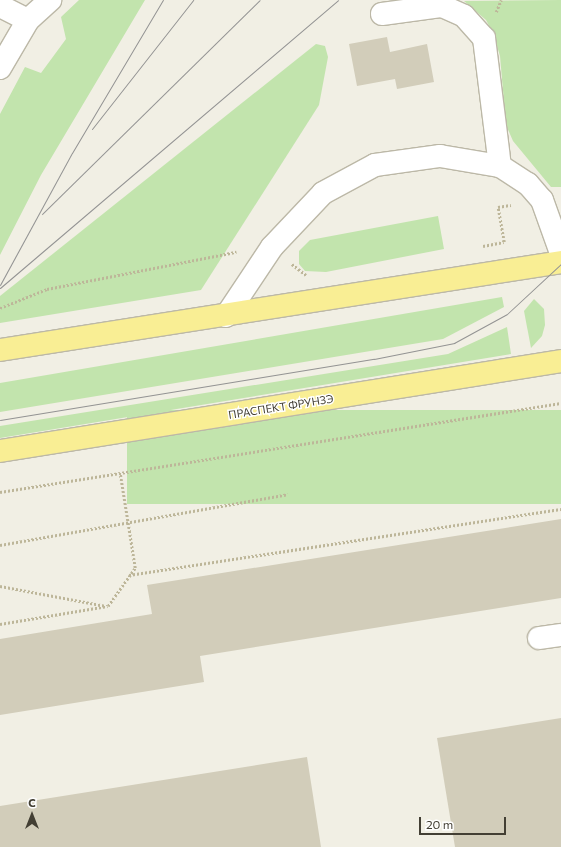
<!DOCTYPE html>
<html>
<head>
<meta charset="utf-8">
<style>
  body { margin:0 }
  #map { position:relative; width:561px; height:847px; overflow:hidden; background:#f1efe4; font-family:Commissioner,sans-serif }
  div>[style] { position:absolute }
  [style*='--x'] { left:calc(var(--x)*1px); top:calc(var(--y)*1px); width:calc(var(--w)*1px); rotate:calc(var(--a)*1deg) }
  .green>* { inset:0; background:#c2e4ad; transform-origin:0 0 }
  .building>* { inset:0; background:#d2cdba }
  .path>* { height:2.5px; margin-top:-1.25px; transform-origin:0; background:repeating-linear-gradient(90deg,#bdb699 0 2px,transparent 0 4px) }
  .roads { filter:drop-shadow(1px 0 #bcb8a7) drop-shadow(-1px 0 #bcb8a7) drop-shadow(0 1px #bcb8a7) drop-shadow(0 -1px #bcb8a7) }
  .minor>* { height:22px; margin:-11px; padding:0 11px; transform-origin:11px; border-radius:11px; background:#fff }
  .major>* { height:22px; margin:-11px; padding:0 11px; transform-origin:11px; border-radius:11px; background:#f9ee94 }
  .tram>* { height:1px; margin:-0.5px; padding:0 0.5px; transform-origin:0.5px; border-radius:0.5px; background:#939393 }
  span { translate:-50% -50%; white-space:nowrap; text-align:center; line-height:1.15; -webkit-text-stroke:3px #fff; paint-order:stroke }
  .street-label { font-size:11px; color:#433f34 }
  .north { position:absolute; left:12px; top:795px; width:40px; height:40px; -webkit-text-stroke:3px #fff; paint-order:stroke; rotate:0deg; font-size:11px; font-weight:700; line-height:16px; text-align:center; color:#433f34 }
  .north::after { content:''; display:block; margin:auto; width:14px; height:18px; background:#433f34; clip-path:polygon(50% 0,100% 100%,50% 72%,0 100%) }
  .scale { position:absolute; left:419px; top:817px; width:87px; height:18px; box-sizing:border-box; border:2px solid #433f34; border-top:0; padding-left:5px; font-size:12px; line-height:14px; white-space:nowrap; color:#433f34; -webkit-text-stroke:3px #fff; paint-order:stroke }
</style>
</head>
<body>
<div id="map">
  <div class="green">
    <i style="clip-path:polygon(79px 0,145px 0,41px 175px,0 255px,0 114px,25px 67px,41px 73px,66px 39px,61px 17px)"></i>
    <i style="clip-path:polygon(561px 0,561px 187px,551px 187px,513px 141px,506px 125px,500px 56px,493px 33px,486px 20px,464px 1px)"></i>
    <i style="clip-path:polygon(316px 44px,325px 46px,328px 57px,319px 105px,201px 290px,0 323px,0 296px)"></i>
    <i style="clip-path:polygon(438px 216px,444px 249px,326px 272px,305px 271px,299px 264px,299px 251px,310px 240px)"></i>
    <i style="clip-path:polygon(502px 297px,504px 307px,443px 339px,0 412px,0 383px)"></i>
    <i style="clip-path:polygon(534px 299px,544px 309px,545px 325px,542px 336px,531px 348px,524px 311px)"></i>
    <i style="clip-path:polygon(507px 327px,511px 354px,0 438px,0 426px,448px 354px)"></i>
    <i style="left:561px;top:410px;width:94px;height:434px;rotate:90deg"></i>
  </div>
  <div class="building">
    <i style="clip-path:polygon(387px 37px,390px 52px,427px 44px,434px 82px,397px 89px,395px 79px,357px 86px,349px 44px)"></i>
    <i style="clip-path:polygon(561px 519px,561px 598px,200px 656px,204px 682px,0 715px,0 639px,152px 614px,147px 585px)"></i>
    <i style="clip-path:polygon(561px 718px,561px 847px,455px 847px,437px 738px)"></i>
    <i style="clip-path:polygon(307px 757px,321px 847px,0 847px,0 806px)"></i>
  </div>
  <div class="path">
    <i style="--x:496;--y:12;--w:13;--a:-67"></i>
    <i style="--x:483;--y:246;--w:21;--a:-11"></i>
    <i style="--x:504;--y:242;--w:36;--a:-100"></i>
    <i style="--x:498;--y:207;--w:13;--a:-9"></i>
    <i style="--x:292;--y:264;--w:18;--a:38"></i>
    <i style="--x:0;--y:308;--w:51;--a:-22"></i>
    <i style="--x:47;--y:289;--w:193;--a:-11.1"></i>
    <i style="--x:0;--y:492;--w:568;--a:-9.01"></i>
    <i style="--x:0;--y:545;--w:292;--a:-10"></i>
    <i style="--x:129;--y:575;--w:437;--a:-8.7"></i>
    <i style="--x:0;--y:586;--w:108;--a:10.7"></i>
    <i style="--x:0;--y:624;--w:109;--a:-9.5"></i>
    <i style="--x:108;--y:606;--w:47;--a:-54.6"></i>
    <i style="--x:135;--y:568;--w:96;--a:-99"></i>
  </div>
  <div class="roads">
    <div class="minor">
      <i style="--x:0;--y:6;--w:31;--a:27"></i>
      <i style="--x:382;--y:14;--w:61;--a:-7.6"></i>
      <i style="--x:442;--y:6;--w:24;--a:24"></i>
      <i style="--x:464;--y:16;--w:30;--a:48"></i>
      <i style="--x:484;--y:38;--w:129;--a:82.9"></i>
      <i style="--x:0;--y:68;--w:56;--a:-59.7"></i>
      <i style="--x:28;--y:20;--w:30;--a:-42"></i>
      <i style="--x:226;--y:316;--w:83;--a:-56.3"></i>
      <i style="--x:272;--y:247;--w:74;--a:-46.6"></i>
      <i style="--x:323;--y:193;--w:59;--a:-28.3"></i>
      <i style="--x:375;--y:165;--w:66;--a:-7.9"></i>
      <i style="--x:440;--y:156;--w:61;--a:9.5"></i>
      <i style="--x:500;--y:166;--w:33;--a:33"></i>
      <i style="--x:528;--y:184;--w:21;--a:49"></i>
      <i style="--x:542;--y:200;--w:56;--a:70.3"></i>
      <i style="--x:539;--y:638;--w:22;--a:-8"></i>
    </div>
    <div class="major">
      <i style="--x:0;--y:350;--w:568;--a:-8.91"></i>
      <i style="--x:0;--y:451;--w:568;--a:-9.11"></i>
    </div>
  </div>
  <div class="tram">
    <i style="--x:92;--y:129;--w:164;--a:-51.9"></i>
    <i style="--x:42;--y:214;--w:305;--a:-44.5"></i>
    <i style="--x:0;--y:285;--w:150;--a:-61.4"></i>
    <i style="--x:72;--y:153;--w:178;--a:-59.3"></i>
    <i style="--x:0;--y:288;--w:444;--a:-40.4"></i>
    <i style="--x:0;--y:420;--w:379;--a:-9.3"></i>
    <i style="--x:374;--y:359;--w:82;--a:-11.3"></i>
    <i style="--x:454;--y:343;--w:60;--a:-28.7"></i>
    <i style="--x:507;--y:314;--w:74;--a:-42.8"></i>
  </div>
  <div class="street-label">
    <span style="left:281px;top:407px;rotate:-9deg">ПРАСПЕКТ ФРУНЗЭ</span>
  </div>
  <div class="north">С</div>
  <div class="scale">20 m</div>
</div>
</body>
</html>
